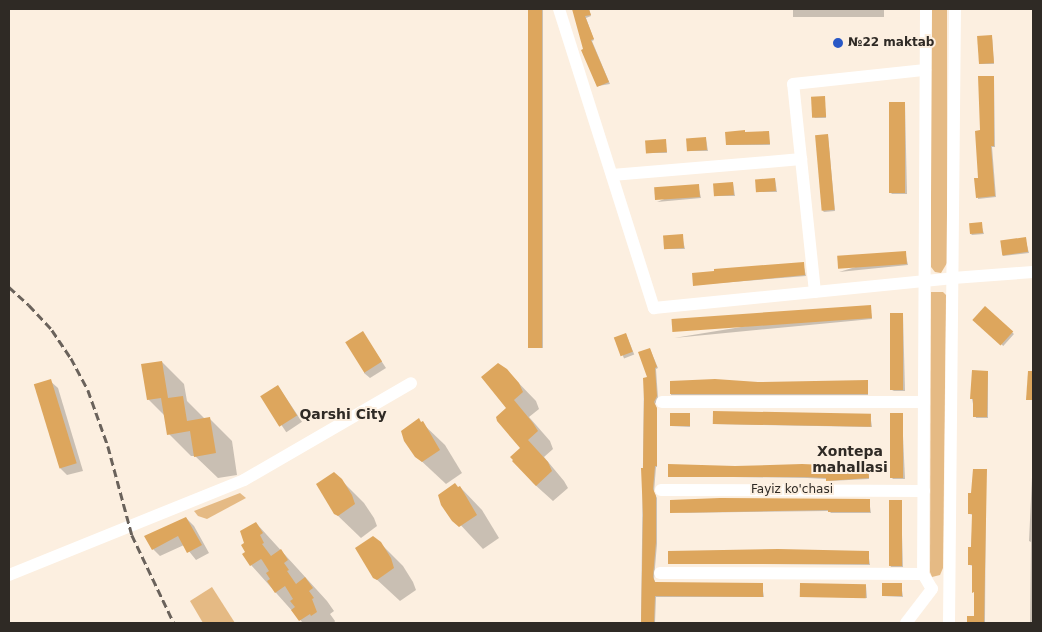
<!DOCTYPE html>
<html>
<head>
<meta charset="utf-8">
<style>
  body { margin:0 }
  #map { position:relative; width:1042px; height:632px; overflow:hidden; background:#fcefe0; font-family:"DejaVu Sans",sans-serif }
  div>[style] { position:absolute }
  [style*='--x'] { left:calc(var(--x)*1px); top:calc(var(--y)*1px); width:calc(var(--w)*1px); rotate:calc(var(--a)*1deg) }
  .green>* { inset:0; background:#e5ba84 }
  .shadow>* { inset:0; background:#0003; transform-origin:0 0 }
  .building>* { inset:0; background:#dda65d; transform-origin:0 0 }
  .minor>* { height:12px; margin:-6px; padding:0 6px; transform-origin:6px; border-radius:6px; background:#fff }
  .rail>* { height:2.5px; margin-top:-1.25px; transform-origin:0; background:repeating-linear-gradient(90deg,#6a625b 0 8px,transparent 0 12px) }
  .dots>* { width:14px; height:14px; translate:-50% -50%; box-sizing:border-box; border:2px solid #fcefe0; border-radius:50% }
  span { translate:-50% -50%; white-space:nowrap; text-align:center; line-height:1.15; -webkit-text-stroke:4px #fcefe0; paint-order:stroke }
  .poi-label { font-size:12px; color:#2f2a25; font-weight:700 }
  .left { translate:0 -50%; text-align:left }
  .street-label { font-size:12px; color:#2f2a25 }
  .neighbourhood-label { font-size:14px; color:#2f2a25; font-weight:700 }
  .frame { position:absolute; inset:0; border:10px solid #2f2a25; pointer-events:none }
</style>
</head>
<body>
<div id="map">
  <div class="green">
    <i style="clip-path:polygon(931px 9px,947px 9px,947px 263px,941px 273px,935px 272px,931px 267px)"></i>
    <i style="clip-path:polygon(931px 292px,943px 292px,946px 295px,943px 568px,940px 575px,932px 577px,930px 572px)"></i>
    <i style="clip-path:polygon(240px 493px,246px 498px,207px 519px,198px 516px,194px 511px)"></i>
    <i style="clip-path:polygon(212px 587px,235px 623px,203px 623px,190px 601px)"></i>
  </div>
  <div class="shadow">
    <i style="left:530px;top:9px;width:13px;height:339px"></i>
    <i style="clip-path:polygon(573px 9px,589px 9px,591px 16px,586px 18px,594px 40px,592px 41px,610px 84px,598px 86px)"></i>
    <i style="left:793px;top:9px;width:91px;height:8px"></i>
    <i style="clip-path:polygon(992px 37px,994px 64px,981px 64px,979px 63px)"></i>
    <i style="clip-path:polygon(994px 77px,995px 147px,992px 147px,996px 197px,978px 199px,981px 131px)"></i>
    <i style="clip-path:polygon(824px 98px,826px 118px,815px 118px,814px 117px)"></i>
    <i style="clip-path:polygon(905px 103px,907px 194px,892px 194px,891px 193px)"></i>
    <i style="clip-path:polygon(768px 132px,770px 145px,727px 145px,746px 134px)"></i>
    <i style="clip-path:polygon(828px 136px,835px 211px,824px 212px,823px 211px)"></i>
    <i style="clip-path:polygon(706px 139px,708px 151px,688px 151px)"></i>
    <i style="clip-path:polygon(665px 140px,667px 153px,648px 153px)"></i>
    <i style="clip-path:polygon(775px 179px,777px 192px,757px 192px)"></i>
    <i style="clip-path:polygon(733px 183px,735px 196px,715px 196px)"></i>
    <i style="clip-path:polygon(698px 185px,701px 198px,657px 202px)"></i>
    <i style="clip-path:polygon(981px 224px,984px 234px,972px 235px,971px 234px)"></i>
    <i style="clip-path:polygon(682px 236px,685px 249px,665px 249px)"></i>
    <i style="clip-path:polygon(1025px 238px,1029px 253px,1003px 256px,1001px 242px)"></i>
    <i style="clip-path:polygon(905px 252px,908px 265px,839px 272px)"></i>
    <i style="clip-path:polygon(803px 263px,806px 276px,694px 285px)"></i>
    <i style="clip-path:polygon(870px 306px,872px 319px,674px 338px)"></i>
    <i style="left:985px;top:308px;width:39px;height:16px;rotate:42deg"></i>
    <i style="clip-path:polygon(903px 314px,905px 391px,894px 391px,892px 390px)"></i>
    <i style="clip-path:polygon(363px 333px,386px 368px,370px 378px,364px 373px)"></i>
    <i style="left:626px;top:334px;width:22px;height:11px;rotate:68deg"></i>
    <i style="clip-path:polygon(650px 349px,658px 368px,656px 369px,658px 398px,655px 404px,657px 410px,657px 467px,656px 467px,654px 492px,657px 498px,657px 544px,654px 579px,656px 584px,762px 585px,764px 597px,656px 597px,655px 623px,641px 623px,644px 379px,649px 379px)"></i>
    <i style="clip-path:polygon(162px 362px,184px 384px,187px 401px,205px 419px,210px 419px,232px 441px,237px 475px,218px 478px,195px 456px,191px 456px,169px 434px,166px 417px,148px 399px)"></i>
    <i style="clip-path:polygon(506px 370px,536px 401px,539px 409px,529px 417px,550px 441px,553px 449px,544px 457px,564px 481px,568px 488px,553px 501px,533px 483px,512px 457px,522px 448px,507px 408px)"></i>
    <i style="clip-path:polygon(988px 372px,988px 418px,976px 418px,972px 399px)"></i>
    <i style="clip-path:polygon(50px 381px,58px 388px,83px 471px,67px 475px,60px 468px)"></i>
    <i style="left:671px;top:382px;width:197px;height:13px"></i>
    <i style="left:278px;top:386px;width:43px;height:19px;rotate:56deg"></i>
    <i style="clip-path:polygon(689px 414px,690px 427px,671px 426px)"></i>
    <i style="clip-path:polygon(870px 414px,872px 427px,714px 424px)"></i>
    <i style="clip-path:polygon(902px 414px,905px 479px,893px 479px,892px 478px)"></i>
    <i style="clip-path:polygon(422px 423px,445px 445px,462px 473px,446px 484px,416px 456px)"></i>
    <i style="clip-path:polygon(824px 466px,868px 466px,869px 479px,829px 481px,827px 479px,807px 478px,669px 476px)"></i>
    <i style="clip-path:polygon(986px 471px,985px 623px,968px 623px,968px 617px,976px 617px,973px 566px,970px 565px,973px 515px,970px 514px,972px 494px)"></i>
    <i style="clip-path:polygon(1032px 477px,1033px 623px,1030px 623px,1031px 542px,1029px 541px)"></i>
    <i style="clip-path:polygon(341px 480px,364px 503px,374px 518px,377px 526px,361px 538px,335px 513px)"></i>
    <i style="clip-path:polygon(460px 487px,482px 510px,499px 538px,483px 549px,442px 505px)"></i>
    <i style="clip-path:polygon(869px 500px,871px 513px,831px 513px,829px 511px,672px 513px)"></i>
    <i style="clip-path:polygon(901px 501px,903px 567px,891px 567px,890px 565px)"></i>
    <i style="clip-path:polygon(186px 518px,194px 526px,209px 553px,196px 560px,184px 545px,160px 556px,153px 549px)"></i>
    <i style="clip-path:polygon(256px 523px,327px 601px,334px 611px,330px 614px,335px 621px,334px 623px,303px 623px,251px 565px,247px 552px)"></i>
    <i style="clip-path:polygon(380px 543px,403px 566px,413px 582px,416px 590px,400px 601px,374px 577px)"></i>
    <i style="clip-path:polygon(868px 552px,870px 565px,670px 563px)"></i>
    <i style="clip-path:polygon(901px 584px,903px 597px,883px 596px)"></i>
    <i style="clip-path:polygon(866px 586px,867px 598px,801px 596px)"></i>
  </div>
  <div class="building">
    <i style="left:528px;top:9px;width:14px;height:339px"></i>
    <i style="clip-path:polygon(572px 9px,589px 9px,591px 15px,585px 16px,594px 39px,591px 40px,609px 82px,597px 87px,581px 50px,583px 49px)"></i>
    <i style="left:992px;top:35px;width:28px;height:15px;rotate:86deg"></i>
    <i style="clip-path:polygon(978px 76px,994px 76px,994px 146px,991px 146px,995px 196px,976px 198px,974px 178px,978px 178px,975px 131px,980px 130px)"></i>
    <i style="left:825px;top:96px;width:21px;height:14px;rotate:87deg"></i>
    <i style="left:889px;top:102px;width:16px;height:91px"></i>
    <i style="clip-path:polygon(745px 130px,745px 132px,769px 131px,770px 144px,726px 145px,725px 132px)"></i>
    <i style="left:828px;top:134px;width:76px;height:13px;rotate:85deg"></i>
    <i style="left:706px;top:137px;width:13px;height:20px;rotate:86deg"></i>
    <i style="left:666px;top:139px;width:13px;height:21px;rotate:86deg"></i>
    <i style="left:775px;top:178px;width:13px;height:20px;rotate:86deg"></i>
    <i style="left:733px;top:182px;width:13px;height:20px;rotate:86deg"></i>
    <i style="left:699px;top:184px;width:13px;height:45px;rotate:86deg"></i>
    <i style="left:982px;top:222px;width:11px;height:13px;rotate:85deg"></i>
    <i style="left:683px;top:234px;width:14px;height:20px;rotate:86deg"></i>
    <i style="left:1026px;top:237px;width:15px;height:26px;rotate:82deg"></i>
    <i style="left:906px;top:251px;width:13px;height:69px;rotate:86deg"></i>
    <i style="clip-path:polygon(804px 262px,805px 275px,693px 286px,692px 273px,714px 271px,714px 269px)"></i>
    <i style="left:871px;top:305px;width:13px;height:200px;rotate:86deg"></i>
    <i style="left:985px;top:306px;width:38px;height:19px;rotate:42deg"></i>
    <i style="left:890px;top:313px;width:13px;height:77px"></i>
    <i style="left:363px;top:331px;width:36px;height:21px;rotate:58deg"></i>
    <i style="left:626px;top:333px;width:20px;height:13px;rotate:70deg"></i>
    <i style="clip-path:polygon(650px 348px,657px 367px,655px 368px,657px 396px,654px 402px,657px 408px,657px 466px,655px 466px,653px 489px,656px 496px,656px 542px,653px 577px,655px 582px,763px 583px,763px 597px,655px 596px,654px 623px,641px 623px,643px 515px,641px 468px,643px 468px,644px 399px,643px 378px,647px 377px,638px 352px)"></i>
    <i style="clip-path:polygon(162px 361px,168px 398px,183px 396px,187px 421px,210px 417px,216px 453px,194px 457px,190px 431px,167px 435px,161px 398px,147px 400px,141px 364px)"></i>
    <i style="clip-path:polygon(498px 363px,507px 369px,519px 383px,523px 392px,514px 400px,533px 423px,538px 431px,528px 440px,548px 462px,552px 471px,536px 486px,512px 461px,513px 460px,510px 457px,520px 448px,497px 421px,496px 417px,506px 408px,481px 377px)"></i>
    <i style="clip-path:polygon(972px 370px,988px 371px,987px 417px,973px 417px,973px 399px,970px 399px)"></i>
    <i style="clip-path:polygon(1028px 371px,1033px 371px,1033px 400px,1026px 400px)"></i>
    <i style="left:51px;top:379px;width:88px;height:18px;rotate:73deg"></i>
    <i style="clip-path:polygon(715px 379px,758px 382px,868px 380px,868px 394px,670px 394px,670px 381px)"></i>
    <i style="left:278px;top:385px;width:36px;height:21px;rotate:58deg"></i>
    <i style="left:713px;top:411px;width:158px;height:13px;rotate:1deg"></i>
    <i style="left:670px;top:413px;width:20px;height:13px"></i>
    <i style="left:890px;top:413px;width:13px;height:65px"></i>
    <i style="clip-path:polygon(419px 418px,421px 422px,423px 421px,440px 450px,422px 462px,415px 457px,404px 441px,401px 431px)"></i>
    <i style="clip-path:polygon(668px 464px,735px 466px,802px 464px,825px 465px,825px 467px,868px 464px,869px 478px,826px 481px,826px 478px,805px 477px,668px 477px)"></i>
    <i style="clip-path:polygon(973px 469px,987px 469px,984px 623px,967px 623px,967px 616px,974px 616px,974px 592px,972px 593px,972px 565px,968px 565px,968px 547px,971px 547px,972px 514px,968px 514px,968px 493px,971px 493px)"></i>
    <i style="clip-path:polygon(334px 472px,342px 479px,352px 495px,355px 504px,338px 516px,334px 514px,316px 484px)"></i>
    <i style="clip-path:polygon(455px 483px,458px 487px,460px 486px,477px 515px,459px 527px,452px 521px,441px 505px,438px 495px)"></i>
    <i style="clip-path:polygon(720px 498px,870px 499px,870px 512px,828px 512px,828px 510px,670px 513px,670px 500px)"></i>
    <i style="left:889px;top:500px;width:13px;height:66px"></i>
    <i style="clip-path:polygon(186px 517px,202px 545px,187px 553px,178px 536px,152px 550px,144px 536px)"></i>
    <i style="clip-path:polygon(256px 522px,263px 533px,260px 535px,264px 543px,262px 544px,271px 556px,281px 549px,288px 560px,284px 563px,289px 570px,287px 571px,296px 584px,305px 577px,313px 588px,309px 591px,314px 598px,312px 599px,317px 612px,311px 616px,310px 614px,299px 621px,291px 610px,295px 607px,290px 601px,293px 599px,285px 586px,275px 593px,267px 581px,270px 579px,266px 573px,269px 571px,262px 560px,261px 559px,250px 566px,242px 554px,245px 552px,241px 545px,244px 543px,240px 531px)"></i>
    <i style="clip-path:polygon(373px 536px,381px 542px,391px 558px,394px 568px,377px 580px,373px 578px,355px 548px)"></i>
    <i style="clip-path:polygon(778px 549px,869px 551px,869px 564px,668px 564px,668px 551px)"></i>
    <i style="left:800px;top:583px;width:66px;height:14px;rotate:1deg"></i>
    <i style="left:882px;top:583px;width:20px;height:13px"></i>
  </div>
  <div class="minor">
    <i style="--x:559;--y:9;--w:314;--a:72.4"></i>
    <i style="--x:654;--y:308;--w:301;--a:-5.7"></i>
    <i style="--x:953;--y:278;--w:80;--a:-4.3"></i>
    <i style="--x:926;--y:9;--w:565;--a:90.3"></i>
    <i style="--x:923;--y:574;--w:17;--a:59"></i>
    <i style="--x:612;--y:175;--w:190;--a:-4.8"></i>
    <i style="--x:815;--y:292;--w:209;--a:-96"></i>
    <i style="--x:793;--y:84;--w:133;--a:-6.1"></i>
    <i style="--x:662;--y:402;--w:262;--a:0"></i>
    <i style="--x:661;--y:490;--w:263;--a:0.2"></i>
    <i style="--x:660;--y:573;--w:263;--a:0.2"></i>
    <i style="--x:9;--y:575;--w:253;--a:-22"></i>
    <i style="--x:244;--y:480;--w:193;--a:-30.1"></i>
    <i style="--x:906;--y:623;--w:43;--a:-52.6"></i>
    <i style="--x:949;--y:623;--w:614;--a:-89.44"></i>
  </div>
  <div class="rail">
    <i style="--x:9;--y:287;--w:27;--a:42"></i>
    <i style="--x:29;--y:305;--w:34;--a:47"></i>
    <i style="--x:52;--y:330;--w:34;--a:56"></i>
    <i style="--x:71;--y:358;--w:36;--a:62"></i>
    <i style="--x:88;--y:390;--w:59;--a:70.3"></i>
    <i style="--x:108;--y:446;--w:92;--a:74.9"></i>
    <i style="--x:132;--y:535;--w:98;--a:64.5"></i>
  </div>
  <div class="dots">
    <i style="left:838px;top:43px;background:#2958c6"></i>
  </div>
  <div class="poi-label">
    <span class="left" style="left:848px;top:43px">№22 maktab</span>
  </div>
  <div class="street-label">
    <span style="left:792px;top:490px">Fayiz ko'chasi</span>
  </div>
  <div class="neighbourhood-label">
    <span style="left:343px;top:414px">Qarshi City</span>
    <span style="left:850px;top:459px">Xontepa<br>mahallasi</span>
  </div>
  <div class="frame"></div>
</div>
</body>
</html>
